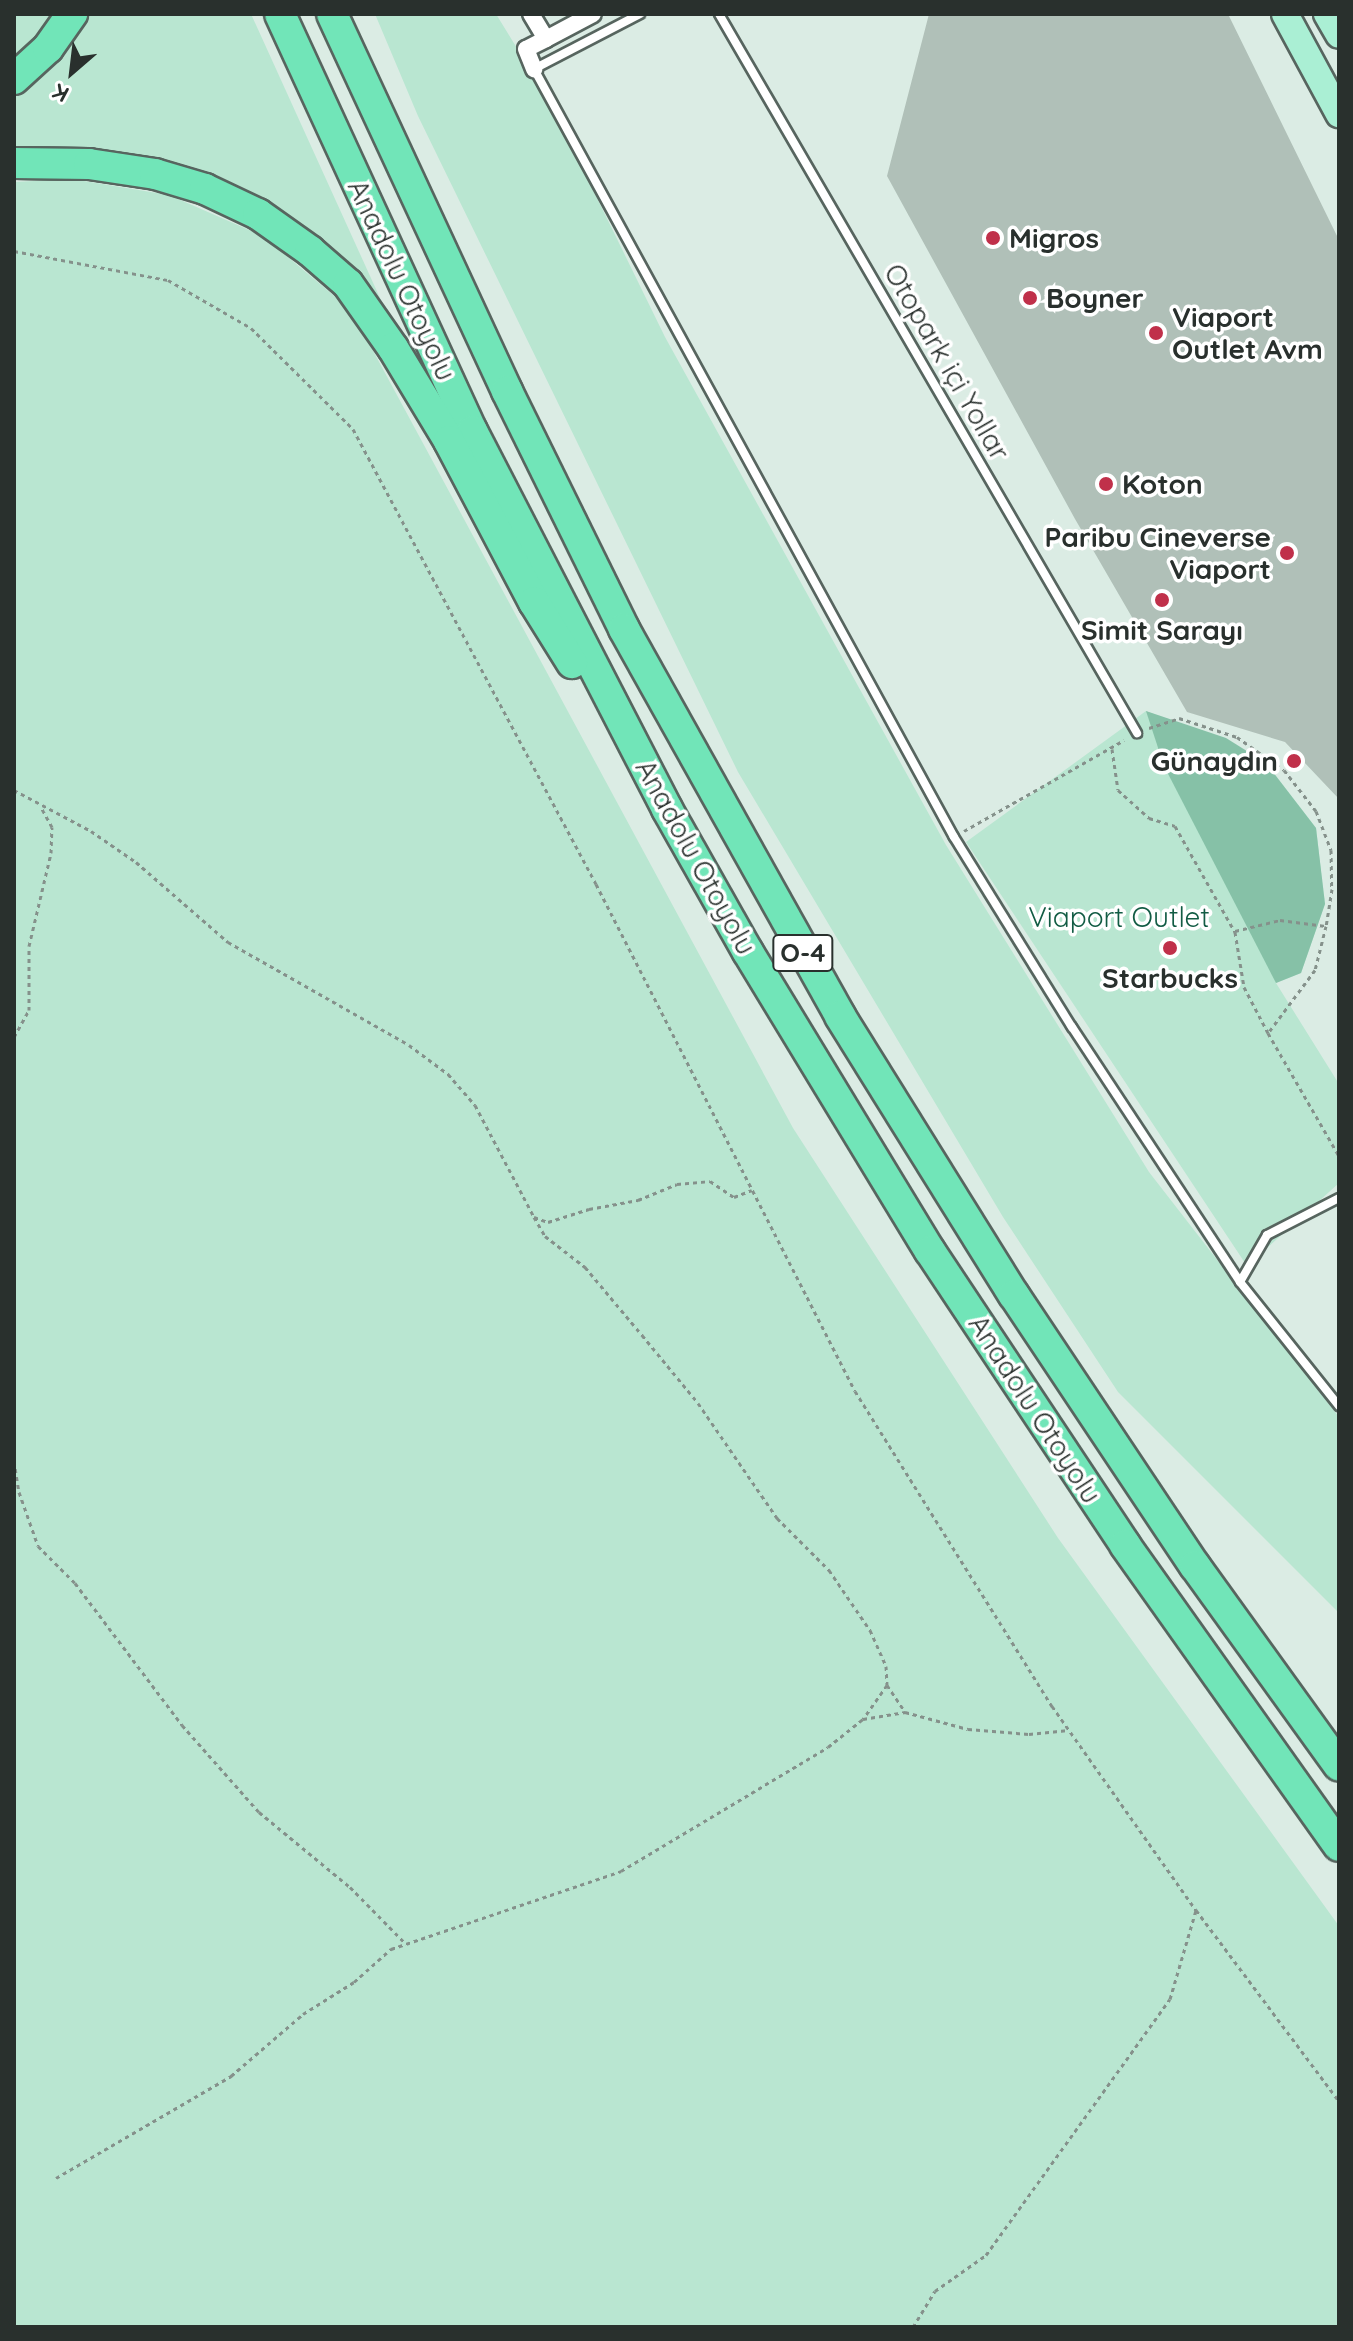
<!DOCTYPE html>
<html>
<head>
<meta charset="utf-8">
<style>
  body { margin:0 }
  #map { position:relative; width:1353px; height:2341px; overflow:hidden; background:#dbece4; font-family:Quicksand,sans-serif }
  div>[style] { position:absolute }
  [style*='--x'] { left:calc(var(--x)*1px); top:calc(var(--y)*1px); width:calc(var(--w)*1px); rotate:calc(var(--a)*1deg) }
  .green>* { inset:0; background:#b9e6d1 }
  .water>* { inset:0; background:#86c1a7 }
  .building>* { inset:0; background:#b0c0b8 }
  .path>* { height:3px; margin-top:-1.5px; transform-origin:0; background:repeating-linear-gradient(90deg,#85918b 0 4px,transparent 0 8px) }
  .roads { filter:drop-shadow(2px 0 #57655f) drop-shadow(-2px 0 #57655f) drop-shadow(0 2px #57655f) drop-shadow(0 -2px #57655f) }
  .lane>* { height:8px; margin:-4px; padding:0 4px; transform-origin:4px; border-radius:4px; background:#fff }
  .street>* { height:16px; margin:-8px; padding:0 8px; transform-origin:8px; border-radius:8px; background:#fff }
  .primary>* { height:26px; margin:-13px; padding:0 13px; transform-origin:13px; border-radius:13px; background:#aaefd4 }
  .highway>* { height:30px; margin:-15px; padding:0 15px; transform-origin:15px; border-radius:15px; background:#71e5b8 }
  .dots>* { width:22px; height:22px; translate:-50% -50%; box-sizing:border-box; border:4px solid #fff; border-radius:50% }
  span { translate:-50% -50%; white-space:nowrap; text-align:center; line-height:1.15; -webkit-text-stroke:7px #fff; paint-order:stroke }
  .shield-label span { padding:2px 6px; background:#fff; border:2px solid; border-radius:6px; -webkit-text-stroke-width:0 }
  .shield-label { font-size:26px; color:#29302d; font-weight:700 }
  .poi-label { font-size:28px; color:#29302d; font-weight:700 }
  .left { translate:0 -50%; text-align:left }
  .right { translate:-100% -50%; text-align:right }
  .street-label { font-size:28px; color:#29302d }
  .park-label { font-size:28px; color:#125c44 }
  .frame { position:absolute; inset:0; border:16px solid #29302d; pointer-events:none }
  .north { position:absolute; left:32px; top:32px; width:80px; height:80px; -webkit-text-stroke:6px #fff; paint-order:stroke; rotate:208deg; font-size:22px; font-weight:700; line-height:32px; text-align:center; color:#29302d }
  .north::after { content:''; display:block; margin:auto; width:28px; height:36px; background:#29302d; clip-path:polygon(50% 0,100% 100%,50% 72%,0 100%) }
</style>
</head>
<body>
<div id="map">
  <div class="green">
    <i style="clip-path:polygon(14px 14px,55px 14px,14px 60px)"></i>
    <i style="clip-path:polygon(83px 14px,251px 14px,400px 342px,248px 199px,14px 151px,14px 90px)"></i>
    <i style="clip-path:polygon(375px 14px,496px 14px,550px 102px,665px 337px,946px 845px,1149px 1172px,1339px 1417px,1339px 1613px,1118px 1392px,1003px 1217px,738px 772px,418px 116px)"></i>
    <i style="clip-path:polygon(72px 179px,169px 195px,263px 236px,351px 310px,793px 1128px,1058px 1538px,1339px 1926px,1339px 2327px,14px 2327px,14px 182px)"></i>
    <i style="clip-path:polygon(1146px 711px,1266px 763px,1316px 828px,1325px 904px,1301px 973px,1276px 983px,1339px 1084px,1339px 1183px,1247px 1266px,966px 842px)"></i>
  </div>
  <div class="water">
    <i style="clip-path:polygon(1146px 711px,1226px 738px,1266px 763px,1316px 828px,1325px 904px,1301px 973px,1276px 983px,1164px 766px)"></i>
  </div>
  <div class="building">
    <i style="clip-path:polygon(929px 14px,1228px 14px,1339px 240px,1339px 799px,1285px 742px,1187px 712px,1075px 519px,887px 176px)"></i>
  </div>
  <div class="path">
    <i style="--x:14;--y:251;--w:157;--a:10.7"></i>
    <i style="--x:168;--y:280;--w:96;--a:30"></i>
    <i style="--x:251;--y:328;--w:144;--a:44.7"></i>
    <i style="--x:353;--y:429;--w:516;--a:61.89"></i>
    <i style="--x:596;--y:884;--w:569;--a:62.94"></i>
    <i style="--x:855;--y:1391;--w:372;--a:58"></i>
    <i style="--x:1052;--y:1706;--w:250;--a:54.8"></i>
    <i style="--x:1196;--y:1910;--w:239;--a:53.2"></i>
    <i style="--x:1149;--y:728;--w:32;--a:-18"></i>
    <i style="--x:1179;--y:718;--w:61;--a:18.1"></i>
    <i style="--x:1237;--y:737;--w:57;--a:35.1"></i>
    <i style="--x:1284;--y:770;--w:52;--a:52"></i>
    <i style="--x:1316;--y:811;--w:42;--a:69"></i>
    <i style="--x:1331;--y:850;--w:39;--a:89"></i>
    <i style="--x:1332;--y:889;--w:37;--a:99"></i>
    <i style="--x:1326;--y:926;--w:45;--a:104"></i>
    <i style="--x:1315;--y:970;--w:79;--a:126.7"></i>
    <i style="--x:1268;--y:1033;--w:142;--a:60"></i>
    <i style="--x:1112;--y:749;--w:41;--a:81.7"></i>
    <i style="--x:1118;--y:790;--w:42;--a:42.1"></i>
    <i style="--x:1149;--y:818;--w:27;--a:17"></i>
    <i style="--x:1175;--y:826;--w:122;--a:60.5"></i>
    <i style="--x:1235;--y:932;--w:56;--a:80.7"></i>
    <i style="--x:1244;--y:987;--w:52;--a:62.4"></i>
    <i style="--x:14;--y:790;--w:87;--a:28"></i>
    <i style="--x:91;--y:831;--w:55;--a:34.6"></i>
    <i style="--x:136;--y:862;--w:122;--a:41"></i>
    <i style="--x:228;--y:942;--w:208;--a:29.6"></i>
    <i style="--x:409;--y:1045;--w:49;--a:36.6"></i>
    <i style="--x:448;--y:1074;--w:41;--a:48.9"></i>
    <i style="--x:475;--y:1105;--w:127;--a:62.2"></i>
    <i style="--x:534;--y:1217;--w:15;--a:20"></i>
    <i style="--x:548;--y:1222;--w:43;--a:-17.6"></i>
    <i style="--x:589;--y:1209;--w:50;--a:-10.4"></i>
    <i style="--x:638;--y:1200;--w:42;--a:-22.3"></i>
    <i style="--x:677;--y:1184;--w:33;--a:-5"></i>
    <i style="--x:710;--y:1181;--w:29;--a:34"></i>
    <i style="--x:734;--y:1197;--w:19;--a:-21"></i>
    <i style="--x:964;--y:831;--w:184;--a:-29.6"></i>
    <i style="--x:1235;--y:931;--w:46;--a:-13.7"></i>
    <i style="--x:1280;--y:920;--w:46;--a:7.4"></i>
    <i style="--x:14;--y:1037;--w:31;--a:-61"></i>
    <i style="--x:29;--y:1010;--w:64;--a:-90"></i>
    <i style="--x:29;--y:946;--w:96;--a:-76.7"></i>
    <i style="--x:51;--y:853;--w:26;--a:-88"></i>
    <i style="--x:52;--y:827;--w:23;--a:-119"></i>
    <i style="--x:534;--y:1217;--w:22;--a:60"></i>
    <i style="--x:545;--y:1236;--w:51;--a:37.8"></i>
    <i style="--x:585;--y:1267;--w:89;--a:50"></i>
    <i style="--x:642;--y:1335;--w:88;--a:50.5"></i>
    <i style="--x:698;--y:1403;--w:140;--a:55.5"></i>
    <i style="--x:777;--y:1518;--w:74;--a:45"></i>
    <i style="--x:829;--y:1570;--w:73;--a:55.7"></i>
    <i style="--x:870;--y:1630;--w:39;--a:66"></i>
    <i style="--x:886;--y:1666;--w:19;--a:87"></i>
    <i style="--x:887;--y:1685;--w:32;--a:56"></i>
    <i style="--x:905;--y:1712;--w:65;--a:15.1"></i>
    <i style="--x:968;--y:1729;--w:61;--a:4.7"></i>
    <i style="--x:1029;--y:1734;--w:40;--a:-5.7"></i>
    <i style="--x:14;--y:1461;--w:31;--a:81"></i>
    <i style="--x:19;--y:1492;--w:57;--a:70.6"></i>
    <i style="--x:38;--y:1546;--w:52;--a:45"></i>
    <i style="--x:75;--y:1583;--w:178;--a:53"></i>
    <i style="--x:182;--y:1725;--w:116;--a:48.5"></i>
    <i style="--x:259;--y:1812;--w:118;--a:39.5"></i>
    <i style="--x:350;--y:1887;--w:80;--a:45.5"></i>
    <i style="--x:887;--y:1685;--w:42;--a:125.2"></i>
    <i style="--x:863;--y:1719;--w:43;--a:-9.5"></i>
    <i style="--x:56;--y:2178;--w:203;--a:-30.2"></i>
    <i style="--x:231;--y:2076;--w:95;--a:-40.7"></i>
    <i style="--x:303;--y:2014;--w:60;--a:-32.1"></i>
    <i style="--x:354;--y:1982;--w:50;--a:-41.7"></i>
    <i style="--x:391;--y:1949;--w:243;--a:-18.7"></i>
    <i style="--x:621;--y:1871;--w:241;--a:-30.9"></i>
    <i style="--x:828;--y:1747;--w:45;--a:-38.7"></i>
    <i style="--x:913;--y:2327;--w:42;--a:-58.6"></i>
    <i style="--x:935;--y:2291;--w:62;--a:-35.2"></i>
    <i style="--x:986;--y:2255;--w:315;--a:-54.3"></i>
    <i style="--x:1170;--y:1999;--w:93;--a:-73.7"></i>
  </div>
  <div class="roads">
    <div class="lane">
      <i style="--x:640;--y:14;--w:119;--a:152.6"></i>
      <i style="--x:534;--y:69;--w:875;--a:61.33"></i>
      <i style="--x:954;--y:837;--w:224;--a:58.2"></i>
      <i style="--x:1072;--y:1027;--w:305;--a:56.6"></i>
      <i style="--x:1240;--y:1282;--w:159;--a:51.4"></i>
      <i style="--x:719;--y:14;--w:832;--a:59.83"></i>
      <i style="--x:1240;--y:1282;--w:54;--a:-60.1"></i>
      <i style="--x:1267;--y:1235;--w:81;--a:-27.2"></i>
    </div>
    <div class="street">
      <i style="--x:531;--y:14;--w:29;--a:59"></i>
      <i style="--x:546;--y:39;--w:22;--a:153"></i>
      <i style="--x:526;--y:49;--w:22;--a:68"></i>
      <i style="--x:546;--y:39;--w:53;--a:-28"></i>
    </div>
    <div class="primary">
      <i style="--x:1285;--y:14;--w:114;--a:61.6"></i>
      <i style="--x:1327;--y:14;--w:24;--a:60"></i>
    </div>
    <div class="highway">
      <i style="--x:280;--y:14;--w:459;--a:65.3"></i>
      <i style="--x:472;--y:431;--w:425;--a:62.7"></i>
      <i style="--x:667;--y:809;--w:164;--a:60.5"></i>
      <i style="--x:748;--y:952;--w:350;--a:58.7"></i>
      <i style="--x:930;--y:1251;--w:353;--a:56.4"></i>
      <i style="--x:1125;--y:1545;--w:369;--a:54.6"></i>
      <i style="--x:332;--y:14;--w:416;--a:65.1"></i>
      <i style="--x:507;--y:391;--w:265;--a:63.8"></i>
      <i style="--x:624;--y:629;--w:443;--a:60.8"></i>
      <i style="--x:840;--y:1016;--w:329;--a:58.1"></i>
      <i style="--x:1014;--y:1295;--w:326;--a:56.3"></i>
      <i style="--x:1195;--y:1566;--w:246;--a:54.2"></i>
      <i style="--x:14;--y:79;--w:46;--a:-42.4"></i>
      <i style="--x:48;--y:48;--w:42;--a:-54.8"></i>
      <i style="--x:14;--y:163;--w:75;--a:0.8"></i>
      <i style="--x:89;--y:164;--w:67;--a:8.6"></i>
      <i style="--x:155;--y:174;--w:52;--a:16.7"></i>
      <i style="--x:205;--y:189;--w:59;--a:25.3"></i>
      <i style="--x:258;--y:214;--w:64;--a:35.4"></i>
      <i style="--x:310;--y:251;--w:50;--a:41"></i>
      <i style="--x:348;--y:284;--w:78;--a:54.9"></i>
      <i style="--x:393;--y:348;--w:109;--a:58.9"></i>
      <i style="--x:449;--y:441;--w:182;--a:62.2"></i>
      <i style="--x:534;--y:602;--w:72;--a:58.1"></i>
    </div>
  </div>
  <div class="dots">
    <i style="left:993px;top:238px;background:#c0304a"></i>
    <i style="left:1030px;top:298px;background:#c0304a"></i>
    <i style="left:1156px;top:333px;background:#c0304a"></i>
    <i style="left:1106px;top:484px;background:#c0304a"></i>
    <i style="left:1287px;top:553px;background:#c0304a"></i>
    <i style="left:1162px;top:600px;background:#c0304a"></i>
    <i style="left:1294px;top:761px;background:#c0304a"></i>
    <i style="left:1170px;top:948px;background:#c0304a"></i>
  </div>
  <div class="shield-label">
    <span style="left:803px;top:953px">O-4</span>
  </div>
  <div class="poi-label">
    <span class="left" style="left:1009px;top:238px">Migros</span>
    <span class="left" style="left:1046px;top:298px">Boyner</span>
    <span class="left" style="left:1172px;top:333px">Viaport<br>Outlet Avm</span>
    <span class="left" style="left:1122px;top:484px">Koton</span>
    <span class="right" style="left:1271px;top:553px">Paribu Cineverse<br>Viaport</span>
    <span style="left:1162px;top:630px">Simit Sarayı</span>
    <span class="right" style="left:1278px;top:761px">Günaydın</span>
    <span style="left:1170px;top:978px">Starbucks</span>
  </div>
  <div class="street-label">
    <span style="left:402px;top:280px;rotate:65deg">Anadolu Otoyolu</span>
    <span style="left:947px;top:362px;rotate:60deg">Otopark içi Yollar</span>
    <span style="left:696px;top:857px;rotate:61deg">Anadolu Otoyolu</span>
    <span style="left:1035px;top:1409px;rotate:57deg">Anadolu Otoyolu</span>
  </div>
  <div class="park-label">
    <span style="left:1119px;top:917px">Viaport Outlet</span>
  </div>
  <div class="frame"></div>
  <div class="north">K</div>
</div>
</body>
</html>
